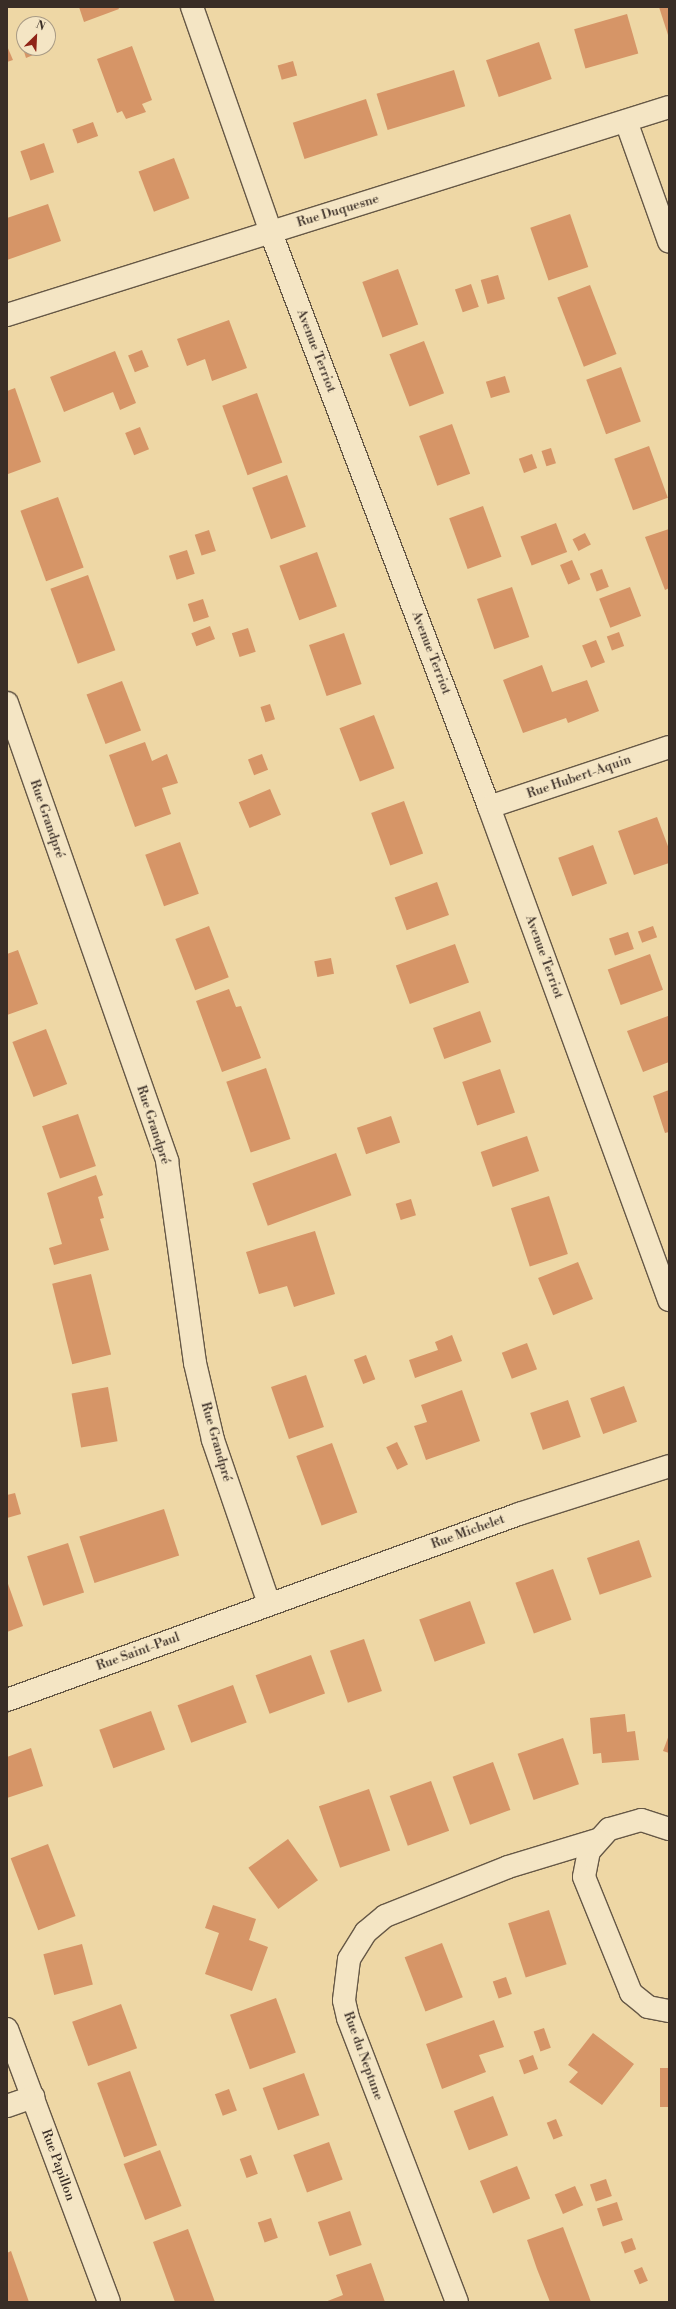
<!DOCTYPE html>
<html>
<head>
<meta charset="utf-8">
<style>
  body { margin:0 }
  #map { position:relative; width:676px; height:2309px; overflow:hidden; background:#eed7a5; font-family:"Libre Bodoni",serif }
  div>[style] { position:absolute }
  [style*='--x'] { left:calc(var(--x)*1px); top:calc(var(--y)*1px); width:calc(var(--w)*1px); rotate:calc(var(--a)*1deg) }
  .building>* { inset:0; background:#d69567; transform-origin:0 0 }
  .roads { filter:drop-shadow(1px 0 #665846) drop-shadow(-1px 0 #665846) drop-shadow(0 1px #665846) drop-shadow(0 -1px #665846) }
  .minor>* { height:22px; margin:-11px; padding:0 11px; transform-origin:11px; border-radius:11px; background:#f4e5c4 }
  span { translate:-50% -50%; white-space:nowrap; text-align:center; line-height:1.15; -webkit-text-stroke:4px #f4e5c4; paint-order:stroke }
  .street-label { font-size:13px; color:#392d26 }
  .frame { position:absolute; inset:0; border:8px solid #392d26; pointer-events:none }
  .north { position:absolute; left:16px; top:16px; width:40px; height:40px; box-sizing:border-box; background:#f4e5c4; border:1px solid #a99b85; border-radius:50%; rotate:24deg; font-size:11px; font-weight:700; line-height:16px; text-align:center; color:#392d26 }
  .north::after { content:''; display:block; margin:auto; width:14px; height:18px; background:#8f2418; clip-path:polygon(50% 0,100% 100%,50% 72%,0 100%) }
</style>
</head>
<body>
<div id="map">
  <div class="building">
    <i style="clip-path:polygon(79px 7px,118px 7px,119px 9px,84px 22px)"></i>
    <i style="clip-path:polygon(659px 7px,669px 7px,669px 38px)"></i>
    <i style="left:627px;top:14px;width:41px;height:55px;rotate:74deg"></i>
    <i style="clip-path:polygon(24px 41px,24px 48px,36px 48px,38px 53px,26px 58px,21px 42px)"></i>
    <i style="left:539px;top:42px;width:39px;height:56px;rotate:71deg"></i>
    <i style="clip-path:polygon(7px 46px,13px 60px,7px 62px)"></i>
    <i style="clip-path:polygon(132px 46px,152px 100px,142px 104px,146px 112px,126px 119px,122px 111px,117px 113px,97px 59px)"></i>
    <i style="left:293px;top:61px;width:15px;height:16px;rotate:74deg"></i>
    <i style="left:454px;top:70px;width:38px;height:81px;rotate:73deg"></i>
    <i style="left:366px;top:99px;width:38px;height:77px;rotate:72deg"></i>
    <i style="left:93px;top:122px;width:15px;height:22px;rotate:70deg"></i>
    <i style="left:44px;top:143px;width:31px;height:25px;rotate:71deg"></i>
    <i style="left:174px;top:158px;width:43px;height:38px;rotate:69deg"></i>
    <i style="clip-path:polygon(48px 204px,61px 241px,7px 260px,7px 218px)"></i>
    <i style="left:570px;top:214px;width:56px;height:42px;rotate:71deg"></i>
    <i style="left:398px;top:269px;width:59px;height:38px;rotate:70deg"></i>
    <i style="left:498px;top:275px;width:25px;height:18px;rotate:74deg"></i>
    <i style="left:471px;top:284px;width:24px;height:17px;rotate:71deg"></i>
    <i style="left:590px;top:285px;width:74px;height:35px;rotate:69deg"></i>
    <i style="clip-path:polygon(229px 320px,247px 368px,212px 381px,205px 359px,187px 366px,177px 339px)"></i>
    <i style="left:424px;top:341px;width:56px;height:37px;rotate:69deg"></i>
    <i style="left:142px;top:350px;width:18px;height:15px;rotate:68deg"></i>
    <i style="clip-path:polygon(115px 351px,136px 403px,120px 410px,113px 392px,64px 412px,50px 377px)"></i>
    <i style="left:621px;top:367px;width:58px;height:37px;rotate:70deg"></i>
    <i style="left:505px;top:376px;width:17px;height:20px;rotate:73deg"></i>
    <i style="clip-path:polygon(15px 388px,41px 462px,8px 474px,7px 391px)"></i>
    <i style="left:257px;top:393px;width:74px;height:37px;rotate:70deg"></i>
    <i style="left:452px;top:424px;width:53px;height:35px;rotate:70deg"></i>
    <i style="left:140px;top:427px;width:24px;height:16px;rotate:68deg"></i>
    <i style="left:649px;top:446px;width:55px;height:37px;rotate:70deg"></i>
    <i style="left:551px;top:448px;width:16px;height:10px;rotate:72deg"></i>
    <i style="left:532px;top:454px;width:15px;height:14px;rotate:70deg"></i>
    <i style="left:287px;top:475px;width:55px;height:37px;rotate:70deg"></i>
    <i style="left:58px;top:497px;width:75px;height:40px;rotate:70deg"></i>
    <i style="left:483px;top:506px;width:54px;height:36px;rotate:70deg"></i>
    <i style="left:556px;top:523px;width:31px;height:38px;rotate:69deg"></i>
    <i style="clip-path:polygon(669px 529px,669px 588px,665px 590px,645px 537px)"></i>
    <i style="left:209px;top:530px;width:22px;height:15px;rotate:72deg"></i>
    <i style="left:585px;top:533px;width:13px;height:14px;rotate:63deg"></i>
    <i style="left:187px;top:550px;width:25px;height:19px;rotate:72deg"></i>
    <i style="left:317px;top:552px;width:58px;height:40px;rotate:70deg"></i>
    <i style="left:572px;top:560px;width:21px;height:13px;rotate:67deg"></i>
    <i style="left:602px;top:569px;width:19px;height:13px;rotate:69deg"></i>
    <i style="left:88px;top:575px;width:80px;height:40px;rotate:70deg"></i>
    <i style="left:512px;top:587px;width:53px;height:37px;rotate:71deg"></i>
    <i style="left:630px;top:587px;width:31px;height:33px;rotate:69deg"></i>
    <i style="left:203px;top:599px;width:19px;height:16px;rotate:72deg"></i>
    <i style="left:210px;top:626px;width:14px;height:20px;rotate:69deg"></i>
    <i style="left:248px;top:628px;width:25px;height:17px;rotate:72deg"></i>
    <i style="left:619px;top:632px;width:15px;height:13px;rotate:70deg"></i>
    <i style="left:344px;top:633px;width:54px;height:37px;rotate:71deg"></i>
    <i style="left:596px;top:640px;width:24px;height:15px;rotate:68deg"></i>
    <i style="clip-path:polygon(542px 665px,552px 692px,587px 680px,599px 711px,568px 723px,566px 718px,523px 733px,503px 680px)"></i>
    <i style="left:122px;top:681px;width:53px;height:38px;rotate:69deg"></i>
    <i style="left:270px;top:704px;width:16px;height:10px;rotate:72deg"></i>
    <i style="left:374px;top:715px;width:57px;height:37px;rotate:69deg"></i>
    <i style="clip-path:polygon(145px 742px,152px 761px,167px 754px,178px 783px,162px 788px,171px 814px,135px 827px,109px 755px)"></i>
    <i style="left:262px;top:754px;width:17px;height:15px;rotate:69deg"></i>
    <i style="left:270px;top:789px;width:28px;height:34px;rotate:67deg"></i>
    <i style="left:404px;top:801px;width:56px;height:35px;rotate:70deg"></i>
    <i style="clip-path:polygon(657px 817px,669px 849px,669px 863px,634px 875px,618px 831px)"></i>
    <i style="left:180px;top:842px;width:55px;height:37px;rotate:70deg"></i>
    <i style="left:593px;top:845px;width:41px;height:37px;rotate:70deg"></i>
    <i style="left:437px;top:882px;width:35px;height:45px;rotate:70deg"></i>
    <i style="left:209px;top:926px;width:55px;height:36px;rotate:69deg"></i>
    <i style="left:653px;top:926px;width:12px;height:16px;rotate:70deg"></i>
    <i style="left:628px;top:932px;width:18px;height:20px;rotate:71deg"></i>
    <i style="left:455px;top:944px;width:41px;height:63px;rotate:70deg"></i>
    <i style="clip-path:polygon(18px 950px,38px 1004px,7px 1015px,7px 954px)"></i>
    <i style="left:650px;top:954px;width:38px;height:45px;rotate:70deg"></i>
    <i style="left:331px;top:958px;width:16px;height:17px;rotate:79deg"></i>
    <i style="clip-path:polygon(229px 989px,236px 1007px,241px 1006px,261px 1058px,222px 1072px,196px 1001px)"></i>
    <i style="left:480px;top:1011px;width:33px;height:50px;rotate:70deg"></i>
    <i style="clip-path:polygon(668px 1016px,669px 1062px,643px 1072px,627px 1031px)"></i>
    <i style="left:46px;top:1029px;width:59px;height:36px;rotate:69deg"></i>
    <i style="left:266px;top:1068px;width:75px;height:42px;rotate:71deg"></i>
    <i style="left:500px;top:1069px;width:46px;height:40px;rotate:71deg"></i>
    <i style="clip-path:polygon(669px 1090px,669px 1132px,665px 1133px,653px 1096px)"></i>
    <i style="left:78px;top:1114px;width:55px;height:38px;rotate:71deg"></i>
    <i style="left:391px;top:1116px;width:28px;height:36px;rotate:71deg"></i>
    <i style="left:527px;top:1136px;width:37px;height:49px;rotate:71deg"></i>
    <i style="left:336px;top:1153px;width:45px;height:89px;rotate:70deg"></i>
    <i style="clip-path:polygon(96px 1175px,103px 1195px,98px 1197px,104px 1218px,100px 1219px,109px 1250px,54px 1265px,49px 1248px,62px 1244px,47px 1193px)"></i>
    <i style="left:549px;top:1196px;width:61px;height:40px;rotate:72deg"></i>
    <i style="left:411px;top:1199px;width:17px;height:16px;rotate:73deg"></i>
    <i style="clip-path:polygon(315px 1231px,335px 1294px,294px 1307px,287px 1286px,259px 1294px,246px 1252px)"></i>
    <i style="left:578px;top:1262px;width:40px;height:43px;rotate:68deg"></i>
    <i style="left:91px;top:1274px;width:83px;height:40px;rotate:76deg"></i>
    <i style="clip-path:polygon(452px 1335px,462px 1361px,415px 1378px,409px 1360px,438px 1350px,435px 1342px)"></i>
    <i style="left:527px;top:1343px;width:28px;height:27px;rotate:69deg"></i>
    <i style="left:366px;top:1355px;width:26px;height:13px;rotate:69deg"></i>
    <i style="left:306px;top:1375px;width:55px;height:37px;rotate:71deg"></i>
    <i style="left:624px;top:1386px;width:38px;height:36px;rotate:70deg"></i>
    <i style="left:108px;top:1387px;width:55px;height:37px;rotate:80deg"></i>
    <i style="clip-path:polygon(462px 1390px,480px 1441px,426px 1460px,414px 1426px,427px 1422px,421px 1405px)"></i>
    <i style="left:568px;top:1400px;width:39px;height:40px;rotate:71deg"></i>
    <i style="left:397px;top:1442px;width:25px;height:12px;rotate:64deg"></i>
    <i style="left:332px;top:1443px;width:74px;height:38px;rotate:70deg"></i>
    <i style="clip-path:polygon(15px 1493px,21px 1514px,7px 1518px,7px 1495px)"></i>
    <i style="left:164px;top:1509px;width:49px;height:89px;rotate:72deg"></i>
    <i style="left:639px;top:1540px;width:39px;height:55px;rotate:71deg"></i>
    <i style="left:68px;top:1543px;width:52px;height:43px;rotate:72deg"></i>
    <i style="left:553px;top:1569px;width:54px;height:40px;rotate:70deg"></i>
    <i style="clip-path:polygon(7px 1581px,23px 1626px,7px 1632px)"></i>
    <i style="left:470px;top:1601px;width:45px;height:54px;rotate:70deg"></i>
    <i style="left:364px;top:1639px;width:55px;height:36px;rotate:71deg"></i>
    <i style="left:311px;top:1655px;width:41px;height:59px;rotate:70deg"></i>
    <i style="left:233px;top:1685px;width:40px;height:59px;rotate:70deg"></i>
    <i style="left:151px;top:1711px;width:41px;height:55px;rotate:70deg"></i>
    <i style="clip-path:polygon(625px 1714px,627px 1732px,635px 1731px,639px 1760px,602px 1763px,601px 1753px,593px 1754px,590px 1718px)"></i>
    <i style="clip-path:polygon(669px 1735px,669px 1753px,663px 1751px)"></i>
    <i style="left:563px;top:1738px;width:49px;height:48px;rotate:71deg"></i>
    <i style="clip-path:polygon(31px 1748px,43px 1786px,7px 1798px,7px 1757px)"></i>
    <i style="left:493px;top:1762px;width:51px;height:43px;rotate:70deg"></i>
    <i style="left:431px;top:1781px;width:53px;height:44px;rotate:70deg"></i>
    <i style="left:369px;top:1789px;width:65px;height:53px;rotate:71deg"></i>
    <i style="left:288px;top:1839px;width:51px;height:49px;rotate:54deg"></i>
    <i style="left:48px;top:1844px;width:77px;height:40px;rotate:69deg"></i>
    <i style="clip-path:polygon(213px 1905px,256px 1919px,249px 1940px,268px 1947px,252px 1991px,205px 1974px,219px 1933px,205px 1928px)"></i>
    <i style="left:549px;top:1910px;width:57px;height:43px;rotate:72deg"></i>
    <i style="left:442px;top:1943px;width:58px;height:40px;rotate:69deg"></i>
    <i style="left:82px;top:1944px;width:42px;height:40px;rotate:75deg"></i>
    <i style="left:506px;top:1977px;width:18px;height:14px;rotate:71deg"></i>
    <i style="left:276px;top:1998px;width:58px;height:49px;rotate:70deg"></i>
    <i style="left:121px;top:2004px;width:47px;height:52px;rotate:70deg"></i>
    <i style="clip-path:polygon(494px 2020px,504px 2047px,479px 2055px,486px 2072px,442px 2089px,426px 2044px)"></i>
    <i style="left:544px;top:2028px;width:21px;height:11px;rotate:71deg"></i>
    <i style="clip-path:polygon(593px 2033px,634px 2064px,602px 2105px,569px 2082px,578px 2072px,568px 2065px)"></i>
    <i style="left:533px;top:2055px;width:15px;height:15px;rotate:70deg"></i>
    <i style="left:660px;top:2068px;width:9px;height:39px"></i>
    <i style="left:130px;top:2071px;width:79px;height:35px;rotate:70deg"></i>
    <i style="left:304px;top:2073px;width:45px;height:44px;rotate:70deg"></i>
    <i style="left:229px;top:2089px;width:23px;height:15px;rotate:70deg"></i>
    <i style="left:493px;top:2096px;width:42px;height:42px;rotate:69deg"></i>
    <i style="left:556px;top:2119px;width:18px;height:10px;rotate:68deg"></i>
    <i style="left:329px;top:2142px;width:40px;height:38px;rotate:70deg"></i>
    <i style="left:160px;top:2150px;width:60px;height:39px;rotate:69deg"></i>
    <i style="left:251px;top:2155px;width:20px;height:12px;rotate:70deg"></i>
    <i style="left:517px;top:2166px;width:35px;height:40px;rotate:68deg"></i>
    <i style="left:606px;top:2179px;width:18px;height:17px;rotate:71deg"></i>
    <i style="left:575px;top:2186px;width:21px;height:22px;rotate:67deg"></i>
    <i style="left:617px;top:2202px;width:19px;height:21px;rotate:72deg"></i>
    <i style="left:350px;top:2211px;width:36px;height:34px;rotate:71deg"></i>
    <i style="left:271px;top:2218px;width:21px;height:14px;rotate:71deg"></i>
    <i style="clip-path:polygon(563px 2227px,584px 2283px,591px 2302px,550px 2302px,537px 2269px,527px 2240px)"></i>
    <i style="clip-path:polygon(188px 2229px,215px 2302px,175px 2302px,153px 2242px)"></i>
    <i style="left:632px;top:2238px;width:12px;height:12px;rotate:70deg"></i>
    <i style="clip-path:polygon(11px 2251px,29px 2302px,7px 2302px,7px 2253px)"></i>
    <i style="clip-path:polygon(371px 2263px,385px 2302px,325px 2302px,343px 2295px,336px 2275px)"></i>
    <i style="left:642px;top:2267px;width:15px;height:9px;rotate:67deg"></i>
  </div>
  <div class="roads">
    <div class="minor">
      <i style="--x:192;--y:7;--w:239;--a:70.7"></i>
      <i style="--x:271;--y:233;--w:614;--a:69.2"></i>
      <i style="--x:489;--y:807;--w:525;--a:69.94"></i>
      <i style="--x:626;--y:121;--w:128;--a:70.4"></i>
      <i style="--x:7;--y:315;--w:694;--a:-17.44"></i>
      <i style="--x:7;--y:703;--w:485;--a:70.7"></i>
      <i style="--x:167;--y:1161;--w:204;--a:82.1"></i>
      <i style="--x:195;--y:1363;--w:79;--a:76.8"></i>
      <i style="--x:213;--y:1440;--w:173;--a:71.1"></i>
      <i style="--x:489;--y:807;--w:190;--a:-18.4"></i>
      <i style="--x:7;--y:1700;--w:545;--a:-19.97"></i>
      <i style="--x:519;--y:1514;--w:157;--a:-17.7"></i>
      <i style="--x:669;--y:1829;--w:29;--a:-162"></i>
      <i style="--x:641;--y:1820;--w:33;--a:164"></i>
      <i style="--x:609;--y:1829;--w:30;--a:132"></i>
      <i style="--x:589;--y:1851;--w:26;--a:101"></i>
      <i style="--x:584;--y:1877;--w:125;--a:67.9"></i>
      <i style="--x:631;--y:1993;--w:22;--a:39"></i>
      <i style="--x:648;--y:2007;--w:21;--a:11"></i>
      <i style="--x:7;--y:2029;--w:291;--a:69.5"></i>
      <i style="--x:7;--y:2106;--w:28;--a:-19"></i>
      <i style="--x:457;--y:2302;--w:304;--a:-111"></i>
      <i style="--x:348;--y:2018;--w:18;--a:-103"></i>
      <i style="--x:344;--y:2000;--w:41;--a:-83"></i>
      <i style="--x:349;--y:1959;--w:32;--a:-58"></i>
      <i style="--x:366;--y:1932;--w:25;--a:-40"></i>
      <i style="--x:385;--y:1916;--w:132;--a:-21.7"></i>
      <i style="--x:508;--y:1867;--w:93;--a:-16.9"></i>
    </div>
  </div>
  <div class="street-label">
    <span style="left:338px;top:211px;rotate:-17deg">Rue Duquesne</span>
    <span style="left:316px;top:351px;rotate:69deg">Avenue Terriot</span>
    <span style="left:431px;top:653px;rotate:69deg">Avenue Terriot</span>
    <span style="left:579px;top:777px;rotate:-19deg">Rue Hubert-Aquin</span>
    <span style="left:47px;top:819px;rotate:71deg">Rue Grandpré</span>
    <span style="left:544px;top:957px;rotate:70deg">Avenue Terriot</span>
    <span style="left:153px;top:1125px;rotate:72deg">Rue Grandpré</span>
    <span style="left:216px;top:1442px;rotate:74deg">Rue Grandpré</span>
    <span style="left:468px;top:1532px;rotate:-20deg">Rue Michelet</span>
    <span style="left:138px;top:1652px;rotate:-20deg">Rue Saint-Paul</span>
    <span style="left:363px;top:2056px;rotate:70deg">Rue du Neptune</span>
    <span style="left:58px;top:2165px;rotate:70deg">Rue Papillon</span>
  </div>
  <div class="frame"></div>
  <div class="north">N</div>
</div>
</body>
</html>
